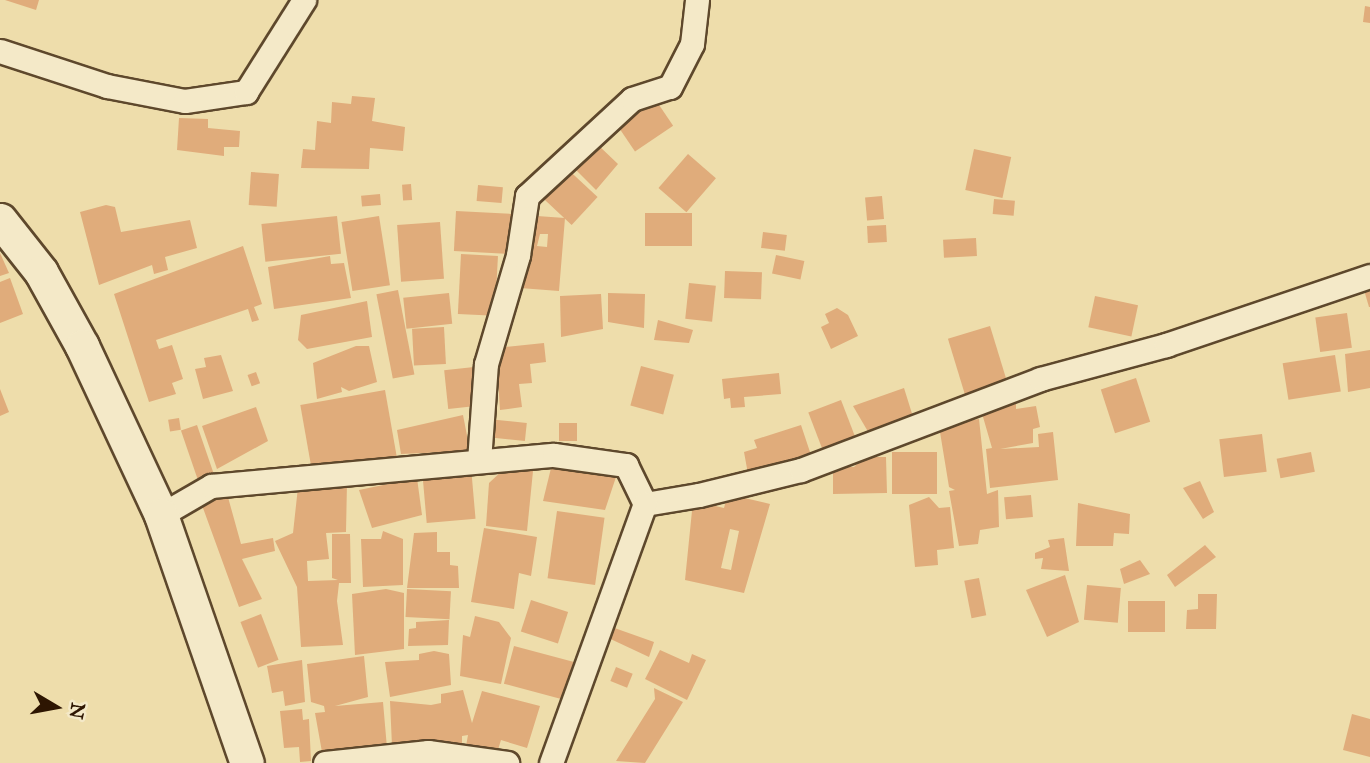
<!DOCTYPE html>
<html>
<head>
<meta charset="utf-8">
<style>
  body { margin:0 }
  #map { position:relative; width:1370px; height:763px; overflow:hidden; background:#eeddab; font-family:"IM FELL Great Primer",serif }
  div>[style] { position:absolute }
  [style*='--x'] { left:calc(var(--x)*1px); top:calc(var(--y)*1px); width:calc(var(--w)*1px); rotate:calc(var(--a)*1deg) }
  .building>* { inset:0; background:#e0ac7b; transform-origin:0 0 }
  .roads { filter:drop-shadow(2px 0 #5e482c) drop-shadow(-2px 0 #5e482c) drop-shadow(0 2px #5e482c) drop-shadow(0 -2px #5e482c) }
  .street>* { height:23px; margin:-11.5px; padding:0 11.5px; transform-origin:11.5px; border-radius:11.5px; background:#f4e9c8 }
  .secondary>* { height:33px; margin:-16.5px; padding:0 16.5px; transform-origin:16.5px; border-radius:16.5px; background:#f4e9c8 }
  span { translate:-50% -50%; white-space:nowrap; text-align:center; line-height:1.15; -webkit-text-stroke:5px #f4e9c8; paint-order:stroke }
  .north { position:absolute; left:21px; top:672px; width:70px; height:70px; -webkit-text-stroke:5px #f4e9c8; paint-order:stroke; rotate:100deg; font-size:19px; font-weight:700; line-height:28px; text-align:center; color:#2e1602 }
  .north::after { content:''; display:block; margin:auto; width:24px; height:32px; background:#2e1602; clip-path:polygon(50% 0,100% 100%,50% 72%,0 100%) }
</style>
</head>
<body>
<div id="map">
  <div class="building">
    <i style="clip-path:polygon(5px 0,39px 0,36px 10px)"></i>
    <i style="clip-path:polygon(1365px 6px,1370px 7px,1370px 23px,1363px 22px)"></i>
    <i style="clip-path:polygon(352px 96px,375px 98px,372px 121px,405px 127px,403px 151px,370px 148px,369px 169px,301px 168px,303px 149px,315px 150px,317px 121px,331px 123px,332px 102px,351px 104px)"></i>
    <i style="left:653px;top:96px;width:36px;height:46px;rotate:56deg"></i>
    <i style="clip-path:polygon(179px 118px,208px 119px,208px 128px,240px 131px,239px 147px,224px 147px,224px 156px,177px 150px)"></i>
    <i style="clip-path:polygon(597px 144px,618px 164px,596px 190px,569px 163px,576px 156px,583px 161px)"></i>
    <i style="left:974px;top:149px;width:38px;height:42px;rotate:12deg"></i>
    <i style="left:688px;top:154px;width:37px;height:45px;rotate:41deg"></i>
    <i style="left:561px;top:163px;width:50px;height:38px;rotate:43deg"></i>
    <i style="left:251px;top:172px;width:28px;height:33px;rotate:4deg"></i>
    <i style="left:411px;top:184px;width:16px;height:9px;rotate:86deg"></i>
    <i style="left:478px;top:185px;width:25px;height:16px;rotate:5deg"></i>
    <i style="left:380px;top:194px;width:11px;height:19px;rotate:85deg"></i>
    <i style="left:882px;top:196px;width:23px;height:17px;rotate:85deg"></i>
    <i style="left:994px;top:199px;width:21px;height:15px;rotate:5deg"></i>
    <i style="clip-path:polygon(106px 205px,115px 207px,121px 232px,190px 220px,197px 248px,165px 257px,168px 270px,154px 274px,152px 265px,99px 285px,80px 212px)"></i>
    <i style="left:456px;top:211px;width:64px;height:40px;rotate:3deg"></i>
    <i style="left:692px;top:213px;width:33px;height:47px;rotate:90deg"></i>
    <i style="clip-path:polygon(evenodd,523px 215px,565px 218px,559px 291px,520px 288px,523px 215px,540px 234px,548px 234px,547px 247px,537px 246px,540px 234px)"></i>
    <i style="left:337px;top:216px;width:38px;height:76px;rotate:84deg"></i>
    <i style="left:379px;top:216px;width:70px;height:38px;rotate:81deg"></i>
    <i style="left:440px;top:222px;width:57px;height:43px;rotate:86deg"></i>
    <i style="left:886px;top:225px;width:17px;height:19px;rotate:87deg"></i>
    <i style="left:763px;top:232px;width:24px;height:16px;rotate:7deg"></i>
    <i style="left:976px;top:238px;width:18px;height:33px;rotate:87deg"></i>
    <i style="clip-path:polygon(243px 246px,262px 304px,254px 307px,259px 320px,252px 322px,248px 309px,156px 340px,159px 349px,172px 345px,183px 379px,172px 383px,176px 394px,149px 402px,114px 294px)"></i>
    <i style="clip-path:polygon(0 253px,9px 273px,0 276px)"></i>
    <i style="left:461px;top:254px;width:37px;height:60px;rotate:3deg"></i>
    <i style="left:776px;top:255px;width:29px;height:19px;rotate:12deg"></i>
    <i style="clip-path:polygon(330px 256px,331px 264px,344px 263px,351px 298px,274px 309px,268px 267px)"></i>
    <i style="left:725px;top:271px;width:37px;height:27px;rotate:2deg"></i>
    <i style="clip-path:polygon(10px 278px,23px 314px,0 323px,0 282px)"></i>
    <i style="left:689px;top:283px;width:27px;height:36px;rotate:6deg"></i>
    <i style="clip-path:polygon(1370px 289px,1370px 307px,1369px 307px,1364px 290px)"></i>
    <i style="left:398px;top:290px;width:86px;height:22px;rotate:79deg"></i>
    <i style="left:449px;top:293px;width:31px;height:46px;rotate:84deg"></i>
    <i style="clip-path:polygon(608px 293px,645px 294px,644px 328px,608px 322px)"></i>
    <i style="clip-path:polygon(601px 294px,603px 329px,561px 337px,560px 296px)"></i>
    <i style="left:1095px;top:296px;width:44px;height:32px;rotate:12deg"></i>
    <i style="clip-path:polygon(367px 301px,372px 337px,307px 349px,298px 340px,301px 315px)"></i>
    <i style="clip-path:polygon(837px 308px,848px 315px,858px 336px,831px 349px,821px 327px,829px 323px,825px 314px)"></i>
    <i style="left:1347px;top:313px;width:35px;height:32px;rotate:82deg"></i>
    <i style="clip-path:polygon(658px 320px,693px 330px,689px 343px,654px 340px)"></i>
    <i style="left:990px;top:326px;width:61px;height:44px;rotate:73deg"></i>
    <i style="left:444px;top:327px;width:37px;height:32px;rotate:87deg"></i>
    <i style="clip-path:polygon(544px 343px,546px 362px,530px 364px,532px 383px,519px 384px,522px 407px,500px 410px,496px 348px)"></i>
    <i style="clip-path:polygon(356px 346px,369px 346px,377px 382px,349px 391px,341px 387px,342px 392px,317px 399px,313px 363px)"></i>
    <i style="clip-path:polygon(1370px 350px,1370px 388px,1348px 392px,1345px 354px)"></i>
    <i style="clip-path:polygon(221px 355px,233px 391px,203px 399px,195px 369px,206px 367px,204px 358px)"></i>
    <i style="left:1335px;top:355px;width:37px;height:53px;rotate:81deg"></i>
    <i style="left:641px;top:366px;width:34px;height:41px;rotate:15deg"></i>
    <i style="left:474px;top:367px;width:39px;height:30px;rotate:84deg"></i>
    <i style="left:256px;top:372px;width:12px;height:9px;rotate:70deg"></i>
    <i style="clip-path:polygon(779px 373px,781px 394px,744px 397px,745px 407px,731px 408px,730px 398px,724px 399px,722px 379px)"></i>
    <i style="left:1136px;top:378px;width:46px;height:37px;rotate:72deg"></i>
    <i style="clip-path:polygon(904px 388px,914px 420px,870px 435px,853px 406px)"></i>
    <i style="clip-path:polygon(0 389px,9px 412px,0 416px)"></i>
    <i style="left:385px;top:390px;width:72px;height:86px;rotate:80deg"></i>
    <i style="left:841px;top:400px;width:42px;height:35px;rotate:69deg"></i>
    <i style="clip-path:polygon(1016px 404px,1016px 409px,1036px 406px,1040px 427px,1033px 429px,1033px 443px,1000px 449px,1039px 447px,1038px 434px,1053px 432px,1058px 480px,990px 488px,986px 449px,992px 448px,981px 410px)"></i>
    <i style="clip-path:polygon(256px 407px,268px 441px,217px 469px,202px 426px)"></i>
    <i style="clip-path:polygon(463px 415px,470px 451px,401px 454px,397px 430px)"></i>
    <i style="left:179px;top:418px;width:12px;height:11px;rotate:81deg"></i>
    <i style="left:488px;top:419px;width:39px;height:18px;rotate:6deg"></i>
    <i style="clip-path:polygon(979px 419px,987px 494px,998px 490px,999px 527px,980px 530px,978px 544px,959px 546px,949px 491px,955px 490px,949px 487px,939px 426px)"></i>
    <i style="left:559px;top:423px;width:18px;height:18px"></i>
    <i style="left:197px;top:425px;width:57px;height:17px;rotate:71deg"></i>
    <i style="clip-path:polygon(801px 425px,813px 461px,748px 474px,744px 452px,757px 448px,754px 440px)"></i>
    <i style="left:1262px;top:434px;width:38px;height:43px;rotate:83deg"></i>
    <i style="left:937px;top:452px;width:42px;height:45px;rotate:90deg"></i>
    <i style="left:1311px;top:452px;width:20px;height:35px;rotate:79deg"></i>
    <i style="clip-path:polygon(864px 457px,886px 457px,887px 493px,833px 494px,833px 467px,854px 467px)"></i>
    <i style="clip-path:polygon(552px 464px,618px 471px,605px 510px,543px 501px)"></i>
    <i style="left:471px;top:467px;width:52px;height:49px;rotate:85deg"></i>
    <i style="clip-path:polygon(503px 470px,533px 471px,527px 531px,486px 526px,489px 483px)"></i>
    <i style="clip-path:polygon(417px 478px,422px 515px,372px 528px,359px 490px)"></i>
    <i style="clip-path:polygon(1200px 481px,1214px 512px,1203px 519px,1183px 488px)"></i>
    <i style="clip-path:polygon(347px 483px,346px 532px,326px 533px,329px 559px,307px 561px,308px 581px,338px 580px,332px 578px,332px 534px,350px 534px,351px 583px,339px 583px,337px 601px,343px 645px,301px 647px,297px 587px,275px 541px,293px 533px,298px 487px)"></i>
    <i style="clip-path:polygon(226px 490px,241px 544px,273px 538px,275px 551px,242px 559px,262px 599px,239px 607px,199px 497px)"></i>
    <i style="left:1031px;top:495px;width:22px;height:27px;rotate:85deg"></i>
    <i style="clip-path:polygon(evenodd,736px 496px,770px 504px,744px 593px,685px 580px,693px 501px,724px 508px,727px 497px,736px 496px,730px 529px,739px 531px,731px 570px,721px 568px,730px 529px)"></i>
    <i style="clip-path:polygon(929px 497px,939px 508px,950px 507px,954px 548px,937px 550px,938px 565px,915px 567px,909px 505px)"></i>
    <i style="clip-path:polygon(1078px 503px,1130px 514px,1129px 534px,1114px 533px,1113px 546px,1076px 546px)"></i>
    <i style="left:557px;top:511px;width:48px;height:68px;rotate:8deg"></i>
    <i style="clip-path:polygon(484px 528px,537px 537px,531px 576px,519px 573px,514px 609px,471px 602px)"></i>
    <i style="clip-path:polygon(383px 531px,403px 539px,403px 585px,363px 587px,361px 539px,381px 539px)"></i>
    <i style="clip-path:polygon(437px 532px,437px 552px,450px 552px,450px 565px,458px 566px,459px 588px,407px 588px,414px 533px)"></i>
    <i style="clip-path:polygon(1064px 538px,1069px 571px,1041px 569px,1043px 558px,1035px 559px,1035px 553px,1050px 547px,1048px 540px)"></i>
    <i style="clip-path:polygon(1205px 545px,1216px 557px,1175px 587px,1167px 575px)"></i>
    <i style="clip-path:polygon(1140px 560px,1150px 574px,1124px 584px,1120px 569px)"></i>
    <i style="clip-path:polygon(1065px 575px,1079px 622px,1047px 637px,1026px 590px)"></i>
    <i style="left:979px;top:578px;width:38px;height:15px;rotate:79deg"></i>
    <i style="left:1087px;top:585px;width:34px;height:35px;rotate:5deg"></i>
    <i style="clip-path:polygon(386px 589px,404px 593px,404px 649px,355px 655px,352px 594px)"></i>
    <i style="left:407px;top:589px;width:44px;height:28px;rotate:3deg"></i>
    <i style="clip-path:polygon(1198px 594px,1217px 594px,1216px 629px,1186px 629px,1187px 610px,1198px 609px)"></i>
    <i style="left:531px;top:600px;width:39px;height:33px;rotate:18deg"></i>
    <i style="left:1128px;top:601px;width:37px;height:31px"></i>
    <i style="left:261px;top:614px;width:49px;height:22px;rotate:69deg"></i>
    <i style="clip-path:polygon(475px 616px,499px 622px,511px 638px,501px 684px,460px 676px,463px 635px,470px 637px)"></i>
    <i style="clip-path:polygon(449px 620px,448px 645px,408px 646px,409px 629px,416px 628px,416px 622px)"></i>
    <i style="clip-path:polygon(606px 625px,654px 642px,649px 657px,602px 635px)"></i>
    <i style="left:514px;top:646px;width:67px;height:39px;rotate:15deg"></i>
    <i style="clip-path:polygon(660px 650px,689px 663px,692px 654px,706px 660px,687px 700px,645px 679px)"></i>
    <i style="clip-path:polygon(434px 651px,449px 654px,451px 685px,390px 697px,385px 662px,419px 660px,419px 654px)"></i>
    <i style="clip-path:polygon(364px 656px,368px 697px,335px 706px,383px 702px,387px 748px,322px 752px,315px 713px,325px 712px,324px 706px,311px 702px,307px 664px)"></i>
    <i style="clip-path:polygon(302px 660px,305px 702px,285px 706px,283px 691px,272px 693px,267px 666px)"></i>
    <i style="left:616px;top:667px;width:18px;height:15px;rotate:22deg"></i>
    <i style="clip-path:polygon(654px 688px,683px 702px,645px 763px,616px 761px,655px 699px)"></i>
    <i style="clip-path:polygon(463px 690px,472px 723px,482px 691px,540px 706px,527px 748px,501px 740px,496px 756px,466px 746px,468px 735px,462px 736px,462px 749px,392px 746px,390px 701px,431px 705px,441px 703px,441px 694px)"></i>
    <i style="clip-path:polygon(302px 709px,303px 720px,309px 719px,311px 761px,300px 762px,299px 747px,284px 748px,280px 711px)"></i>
    <i style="clip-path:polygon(1352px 714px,1370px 719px,1370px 757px,1343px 750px)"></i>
  </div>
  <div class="roads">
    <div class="street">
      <i style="--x:0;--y:51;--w:113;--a:18.1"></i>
      <i style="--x:107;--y:86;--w:79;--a:10.9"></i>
      <i style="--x:185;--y:101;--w:62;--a:-8.4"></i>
      <i style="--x:246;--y:92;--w:109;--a:-57.8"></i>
      <i style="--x:479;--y:461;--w:97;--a:-85.9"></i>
      <i style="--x:486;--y:364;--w:114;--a:-73.6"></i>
      <i style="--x:518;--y:255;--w:60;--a:-81.3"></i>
      <i style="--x:527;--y:196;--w:143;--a:-42.7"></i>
      <i style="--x:632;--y:99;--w:40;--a:-18"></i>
      <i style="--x:670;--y:87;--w:48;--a:-62.9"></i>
      <i style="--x:692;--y:44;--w:44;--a:-83.5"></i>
      <i style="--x:161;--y:515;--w:58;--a:-30.1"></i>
      <i style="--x:211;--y:486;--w:344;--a:-5.2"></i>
      <i style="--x:554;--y:455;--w:73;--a:7.9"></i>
      <i style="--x:626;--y:465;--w:43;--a:64"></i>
      <i style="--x:645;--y:504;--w:55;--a:-9.5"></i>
      <i style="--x:699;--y:495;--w:105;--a:-13.8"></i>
      <i style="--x:801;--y:470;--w:256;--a:-20.8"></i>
      <i style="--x:1040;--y:379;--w:131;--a:-15.1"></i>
      <i style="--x:1166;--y:345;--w:215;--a:-18.7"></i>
      <i style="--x:325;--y:763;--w:104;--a:-6.1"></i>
      <i style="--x:428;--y:752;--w:80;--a:7.9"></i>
      <i style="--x:551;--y:763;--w:276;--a:-70.1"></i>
    </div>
    <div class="secondary">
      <i style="--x:0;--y:220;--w:66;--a:51.7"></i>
      <i style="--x:41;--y:272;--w:85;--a:61"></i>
      <i style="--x:82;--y:346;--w:187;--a:64.9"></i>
      <i style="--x:161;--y:515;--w:262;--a:70.9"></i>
    </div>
  </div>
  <div class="north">N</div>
</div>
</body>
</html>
